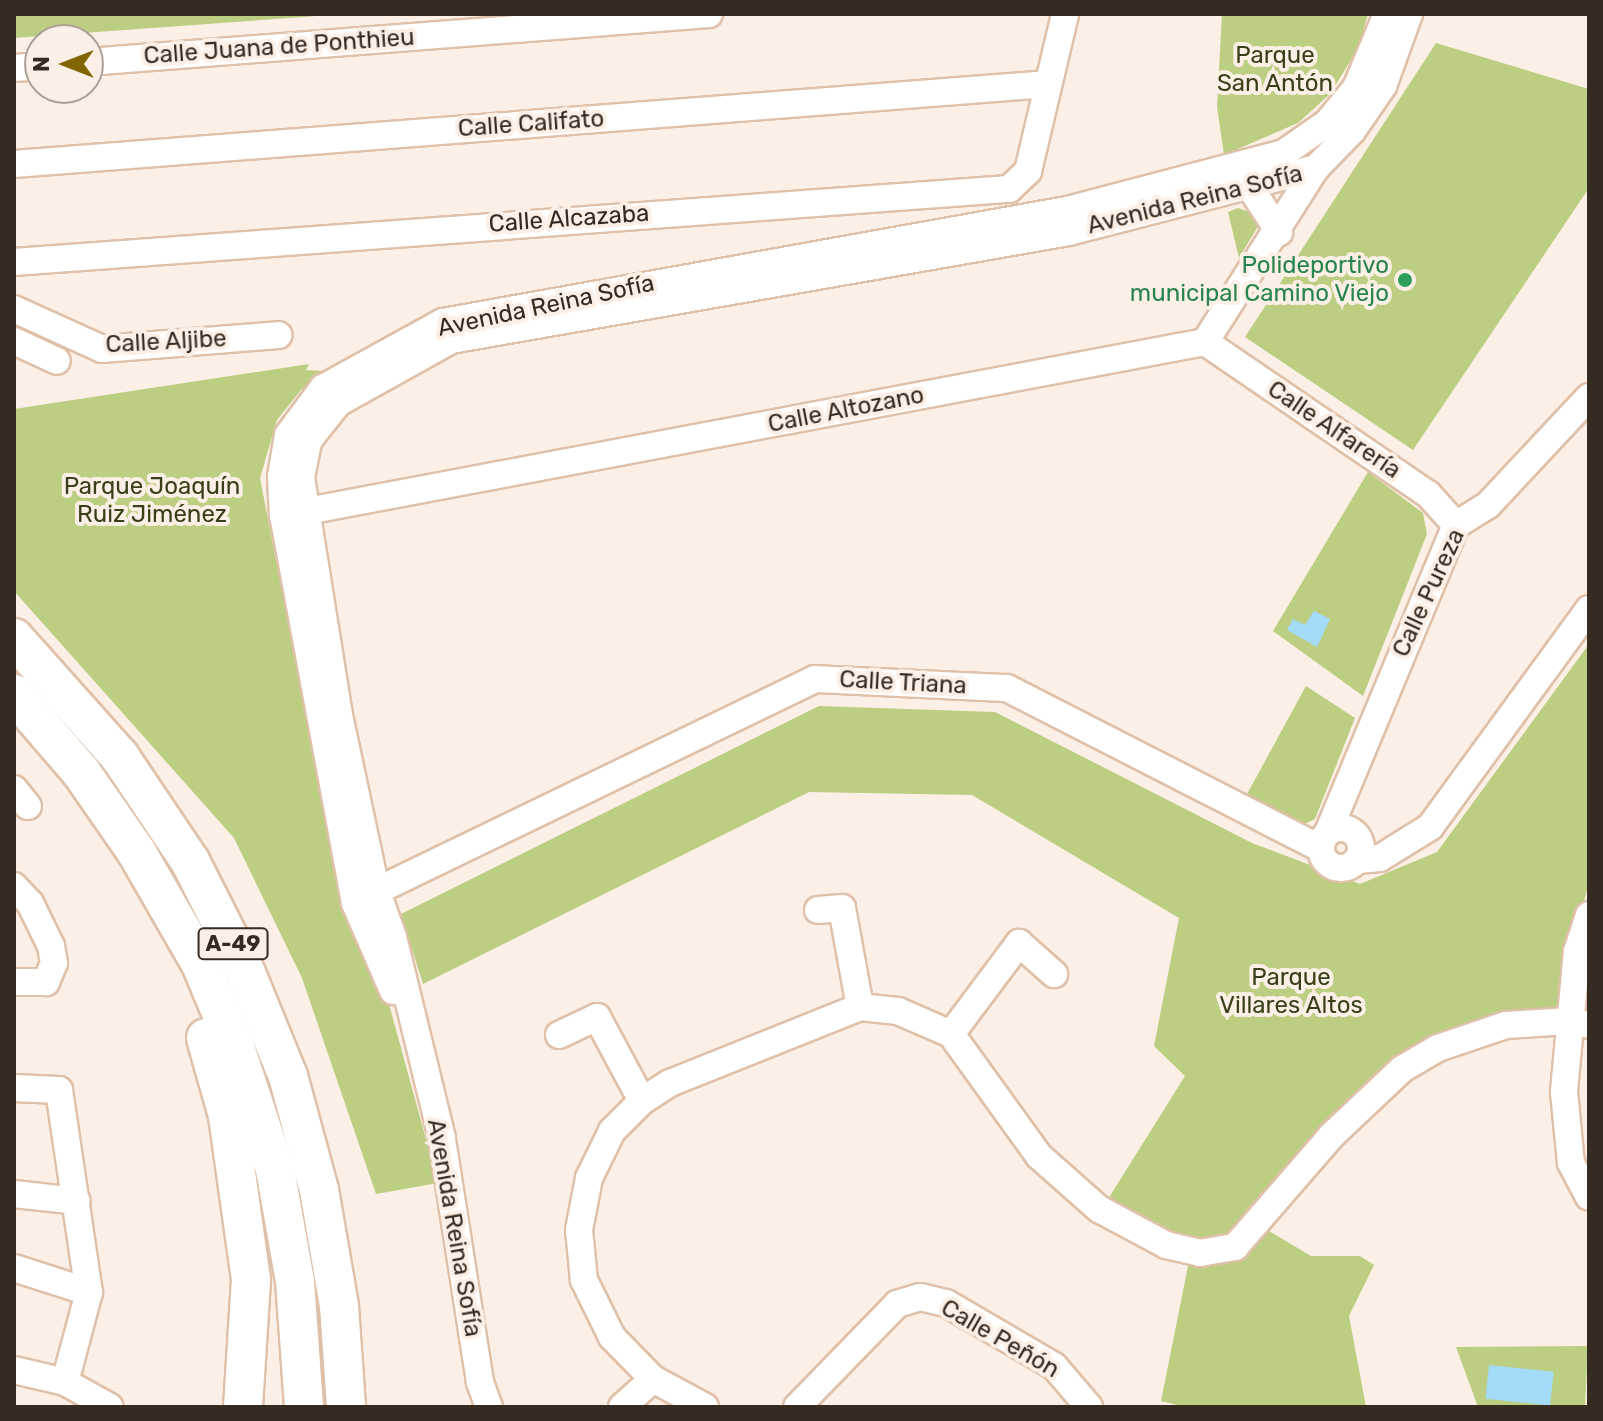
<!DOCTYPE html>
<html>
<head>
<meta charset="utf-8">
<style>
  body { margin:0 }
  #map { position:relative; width:1603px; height:1421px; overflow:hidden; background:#fcefe5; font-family:Rubik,sans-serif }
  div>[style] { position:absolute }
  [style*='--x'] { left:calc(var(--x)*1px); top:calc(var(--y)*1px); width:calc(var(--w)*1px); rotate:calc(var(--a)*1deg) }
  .green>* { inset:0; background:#bbce82 }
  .water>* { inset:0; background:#a3dbf9; transform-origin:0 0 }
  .roads { filter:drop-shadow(2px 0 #dfc0a9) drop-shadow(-2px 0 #dfc0a9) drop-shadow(0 2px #dfc0a9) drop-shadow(0 -2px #dfc0a9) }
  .minor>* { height:26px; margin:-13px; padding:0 13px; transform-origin:13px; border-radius:13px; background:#fff }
  .minor>.ring { margin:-13px; padding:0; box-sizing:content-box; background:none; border:26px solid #fff; border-radius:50% }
  .highway>* { height:38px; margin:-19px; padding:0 19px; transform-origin:19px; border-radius:19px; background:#fff }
  .dots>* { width:22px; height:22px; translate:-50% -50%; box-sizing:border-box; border:4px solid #fcefe5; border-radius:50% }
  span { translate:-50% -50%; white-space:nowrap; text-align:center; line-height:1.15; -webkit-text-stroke:8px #fcefe5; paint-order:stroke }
  .shield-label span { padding:2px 6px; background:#fcefe5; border:2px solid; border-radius:6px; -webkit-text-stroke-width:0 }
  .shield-label { font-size:22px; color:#362b21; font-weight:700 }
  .street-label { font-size:24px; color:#362b21 }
  .park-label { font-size:24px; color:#38401b }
  .leisure-label { font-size:24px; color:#27864d }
  .right { translate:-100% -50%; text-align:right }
  .frame { position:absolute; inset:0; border:16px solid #362b21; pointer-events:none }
  .north { position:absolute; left:24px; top:24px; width:80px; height:80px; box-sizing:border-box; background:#fcefe5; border:2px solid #ada197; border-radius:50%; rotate:270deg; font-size:22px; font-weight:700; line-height:32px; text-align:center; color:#362b21 }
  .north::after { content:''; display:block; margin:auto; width:28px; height:36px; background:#816700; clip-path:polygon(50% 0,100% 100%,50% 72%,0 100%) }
</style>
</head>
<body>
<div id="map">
  <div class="green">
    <i style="clip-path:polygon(14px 14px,344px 14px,14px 38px)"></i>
    <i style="clip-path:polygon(1222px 14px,1368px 14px,1359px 47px,1330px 94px,1298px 123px,1224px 155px,1217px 107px)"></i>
    <i style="clip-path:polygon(1436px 43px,1589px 89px,1589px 188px,1413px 450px,1245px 337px)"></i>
    <i style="clip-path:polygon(1238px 208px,1255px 214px,1260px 223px,1239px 258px,1228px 212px)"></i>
    <i style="clip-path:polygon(309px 364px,306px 370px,324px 371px,301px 390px,277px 420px,260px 478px,297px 668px,438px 1183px,376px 1194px,302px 978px,234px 838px,14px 591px,14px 409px)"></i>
    <i style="clip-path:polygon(1368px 472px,1423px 513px,1427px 534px,1363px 696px,1273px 631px)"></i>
    <i style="clip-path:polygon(1589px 644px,1589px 882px,1556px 1008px,1414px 1062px,1261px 1226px,1311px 1256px,1360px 1256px,1374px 1265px,1349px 1316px,1366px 1407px,1185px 1407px,1161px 1401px,1191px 1251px,1103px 1207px,1185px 1076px,1154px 1046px,1179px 918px,972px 795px,809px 792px,423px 984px,401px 914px,819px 706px,995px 712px,1252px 843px,1360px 884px,1437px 852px)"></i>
    <i style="clip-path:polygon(1306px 686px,1355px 718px,1315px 819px,1305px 824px,1246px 796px)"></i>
    <i style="clip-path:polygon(1588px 1346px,1585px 1407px,1478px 1407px,1456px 1347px)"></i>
  </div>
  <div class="water">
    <i style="clip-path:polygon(1314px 611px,1330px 619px,1317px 647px,1287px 630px,1293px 619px,1305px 625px)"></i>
    <i style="left:1489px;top:1365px;width:65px;height:34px;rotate:6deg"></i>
  </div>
  <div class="roads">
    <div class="minor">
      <i style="--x:88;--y:62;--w:623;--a:-4.42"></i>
      <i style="--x:14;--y:68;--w:26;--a:-4"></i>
      <i style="--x:14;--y:164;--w:1037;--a:-4.42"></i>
      <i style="--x:1250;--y:187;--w:54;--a:57.2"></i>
      <i style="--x:14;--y:262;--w:998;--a:-4.2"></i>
      <i style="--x:1009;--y:189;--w:26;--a:-43"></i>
      <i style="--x:1028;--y:171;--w:161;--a:-76.7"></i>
      <i style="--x:14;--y:309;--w:97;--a:24.4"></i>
      <i style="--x:102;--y:349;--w:177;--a:-4.5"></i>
      <i style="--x:14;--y:341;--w:47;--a:24.9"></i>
      <i style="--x:1205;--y:342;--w:270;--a:34.3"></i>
      <i style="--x:1428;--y:494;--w:42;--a:47.9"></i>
      <i style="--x:291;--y:514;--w:930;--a:-10.66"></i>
      <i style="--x:1205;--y:342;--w:206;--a:-57.5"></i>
      <i style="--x:14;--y:789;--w:22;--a:51"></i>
      <i class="ring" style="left:1321px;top:828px;width:14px;height:14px"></i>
      <i style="--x:1329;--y:830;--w:330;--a:-67.4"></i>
      <i style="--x:1456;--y:525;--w:38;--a:-32"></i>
      <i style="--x:1488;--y:505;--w:148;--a:-46.9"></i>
      <i style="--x:1357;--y:860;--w:23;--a:-5"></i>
      <i style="--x:1380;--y:858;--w:59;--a:-31.8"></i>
      <i style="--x:1430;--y:827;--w:270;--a:-53.9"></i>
      <i style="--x:14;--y:886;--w:23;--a:47"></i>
      <i style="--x:30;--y:903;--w:48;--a:64"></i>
      <i style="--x:51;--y:946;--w:17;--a:80"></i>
      <i style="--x:54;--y:963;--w:21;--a:113"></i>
      <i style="--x:46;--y:982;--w:32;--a:180"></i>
      <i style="--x:364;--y:897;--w:501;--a:-25.8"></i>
      <i style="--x:815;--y:679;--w:192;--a:2.7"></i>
      <i style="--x:1007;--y:688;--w:352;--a:27.1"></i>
      <i style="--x:818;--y:910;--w:24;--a:-5"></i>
      <i style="--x:842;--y:908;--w:101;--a:79.7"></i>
      <i style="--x:1589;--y:915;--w:38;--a:108"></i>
      <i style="--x:1577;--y:951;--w:142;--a:95.3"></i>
      <i style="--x:1564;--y:1092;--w:71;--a:84.4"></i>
      <i style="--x:1571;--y:1163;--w:38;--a:62"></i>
      <i style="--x:393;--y:991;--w:96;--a:-113.4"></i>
      <i style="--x:355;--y:903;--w:394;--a:-100.5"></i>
      <i style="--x:283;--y:516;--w:39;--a:-93"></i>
      <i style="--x:281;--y:477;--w:43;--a:-80.5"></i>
      <i style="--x:288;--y:435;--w:59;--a:-53.3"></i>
      <i style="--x:323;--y:388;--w:137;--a:-28.8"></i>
      <i style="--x:443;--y:322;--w:634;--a:-10.18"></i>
      <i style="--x:1067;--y:210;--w:224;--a:-14.7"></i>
      <i style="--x:1284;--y:153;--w:52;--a:-34.9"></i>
      <i style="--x:1327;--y:123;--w:45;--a:-50.4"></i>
      <i style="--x:1356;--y:88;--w:80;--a:-67.3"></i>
      <i style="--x:951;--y:1034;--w:114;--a:-53.2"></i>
      <i style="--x:1019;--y:943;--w:47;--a:41.5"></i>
      <i style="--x:559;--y:1035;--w:42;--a:-25.3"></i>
      <i style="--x:597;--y:1017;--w:95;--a:61.8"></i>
      <i style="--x:14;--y:1088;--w:45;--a:2.5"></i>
      <i style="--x:59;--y:1090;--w:204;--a:81.6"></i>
      <i style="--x:89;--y:1292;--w:93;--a:104.9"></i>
      <i style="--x:14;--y:1194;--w:63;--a:6.3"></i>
      <i style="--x:14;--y:1268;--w:79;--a:17.7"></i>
      <i style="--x:14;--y:1370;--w:52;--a:13.2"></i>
      <i style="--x:65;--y:1382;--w:51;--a:29.1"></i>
      <i style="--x:489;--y:1407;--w:27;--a:-110"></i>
      <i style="--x:480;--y:1382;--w:247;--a:-98.9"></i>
      <i style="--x:442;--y:1138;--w:207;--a:-103.7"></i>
      <i style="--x:393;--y:937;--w:51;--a:-109.5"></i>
      <i style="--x:376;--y:889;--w:178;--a:-102"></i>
      <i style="--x:339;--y:715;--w:240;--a:-99.1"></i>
      <i style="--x:301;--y:478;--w:38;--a:-79"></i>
      <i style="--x:308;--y:441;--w:48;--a:-51.7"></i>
      <i style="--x:338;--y:403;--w:129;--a:-29.1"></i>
      <i style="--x:451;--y:340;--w:627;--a:-9.91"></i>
      <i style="--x:1069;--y:232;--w:255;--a:-14.5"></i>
      <i style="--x:1316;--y:168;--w:52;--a:-45.8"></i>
      <i style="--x:1352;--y:131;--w:55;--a:-55.4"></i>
      <i style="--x:1383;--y:86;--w:77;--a:-70.1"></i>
      <i style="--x:622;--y:1407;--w:42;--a:-42.1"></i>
      <i style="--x:705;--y:1407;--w:59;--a:-151.7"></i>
      <i style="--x:653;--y:1379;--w:59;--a:-134.3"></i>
      <i style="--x:612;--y:1337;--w:64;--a:-116.2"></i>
      <i style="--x:584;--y:1280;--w:50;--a:-95.7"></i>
      <i style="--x:579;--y:1230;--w:53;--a:-79.1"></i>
      <i style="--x:589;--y:1178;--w:52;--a:-63.9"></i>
      <i style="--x:612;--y:1131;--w:42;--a:-45"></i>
      <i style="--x:642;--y:1101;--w:33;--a:-33"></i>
      <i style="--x:670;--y:1083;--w:205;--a:-21.8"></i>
      <i style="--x:860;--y:1007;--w:38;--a:6"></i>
      <i style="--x:898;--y:1011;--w:58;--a:23.5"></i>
      <i style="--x:951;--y:1034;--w:150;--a:54.2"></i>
      <i style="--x:1039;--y:1156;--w:80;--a:41.5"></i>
      <i style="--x:1099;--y:1209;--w:76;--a:28.2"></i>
      <i style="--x:1166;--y:1245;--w:35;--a:13"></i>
      <i style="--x:1200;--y:1253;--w:36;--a:-10"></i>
      <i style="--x:1235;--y:1247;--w:147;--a:-49.1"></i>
      <i style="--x:1331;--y:1136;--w:98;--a:-43.3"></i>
      <i style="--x:1402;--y:1069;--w:42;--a:-30.3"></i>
      <i style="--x:1438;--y:1048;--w:72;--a:-18.7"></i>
      <i style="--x:1506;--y:1025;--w:63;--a:-3.6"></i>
      <i style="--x:1569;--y:1021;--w:20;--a:11"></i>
      <i style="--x:797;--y:1407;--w:144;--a:-45.8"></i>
      <i style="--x:897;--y:1304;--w:24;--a:-17"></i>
      <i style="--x:920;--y:1297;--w:27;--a:13"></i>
      <i style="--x:946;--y:1303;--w:125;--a:30.3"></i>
      <i style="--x:1054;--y:1366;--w:54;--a:49.5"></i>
    </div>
    <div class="highway">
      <i style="--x:14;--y:638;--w:159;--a:48.3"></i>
      <i style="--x:120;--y:757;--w:125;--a:56.1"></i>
      <i style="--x:190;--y:861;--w:118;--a:63.2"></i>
      <i style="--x:243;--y:966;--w:119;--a:67.8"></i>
      <i style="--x:288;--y:1076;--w:118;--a:74.8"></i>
      <i style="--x:319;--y:1190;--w:118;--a:80.2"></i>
      <i style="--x:339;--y:1306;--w:101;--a:86"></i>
      <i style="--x:14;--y:694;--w:103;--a:49.3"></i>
      <i style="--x:81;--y:772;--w:96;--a:55.2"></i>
      <i style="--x:136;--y:851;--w:130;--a:60.1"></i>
      <i style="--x:201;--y:964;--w:83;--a:67.4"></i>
      <i style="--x:233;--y:1041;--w:135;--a:71.8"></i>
      <i style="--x:275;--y:1169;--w:114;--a:79.9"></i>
      <i style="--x:295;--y:1281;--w:126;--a:85.9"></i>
      <i style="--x:206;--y:1038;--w:81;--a:74.2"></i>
      <i style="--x:228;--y:1116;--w:166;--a:82"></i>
      <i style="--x:251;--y:1280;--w:127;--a:93.6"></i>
    </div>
  </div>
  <div class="dots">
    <i style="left:1405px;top:280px;background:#2e9e5b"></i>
  </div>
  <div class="shield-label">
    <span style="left:233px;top:944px">A-49</span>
  </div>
  <div class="street-label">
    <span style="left:279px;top:47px;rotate:-4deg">Calle Juana de Ponthieu</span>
    <span style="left:531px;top:124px;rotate:-4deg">Calle Califato</span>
    <span style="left:1195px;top:200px;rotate:-14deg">Avenida Reina Sofía</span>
    <span style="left:569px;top:219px;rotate:-4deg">Calle Alcazaba</span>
    <span style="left:546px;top:306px;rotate:-12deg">Avenida Reina Sofía</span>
    <span style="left:166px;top:342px;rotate:-3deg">Calle Aljibe</span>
    <span style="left:846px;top:410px;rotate:-11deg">Calle Altozano</span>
    <span style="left:1334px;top:430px;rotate:34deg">Calle Alfarería</span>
    <span style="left:1429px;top:593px;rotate:-65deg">Calle Pureza</span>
    <span style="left:903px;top:683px;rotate:3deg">Calle Triana</span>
    <span style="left:454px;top:1228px;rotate:80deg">Avenida Reina Sofía</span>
    <span style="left:1000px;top:1339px;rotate:30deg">Calle Peñón</span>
  </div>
  <div class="park-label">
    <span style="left:1275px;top:70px">Parque<br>San Antón</span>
    <span style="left:152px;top:501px">Parque Joaquín<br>Ruiz Jiménez</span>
    <span style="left:1291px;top:992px">Parque<br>Villares Altos</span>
  </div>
  <div class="leisure-label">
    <span class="right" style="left:1389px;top:280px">Polideportivo<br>municipal Camino Viejo</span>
  </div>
  <div class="frame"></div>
  <div class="north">N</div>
</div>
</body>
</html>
